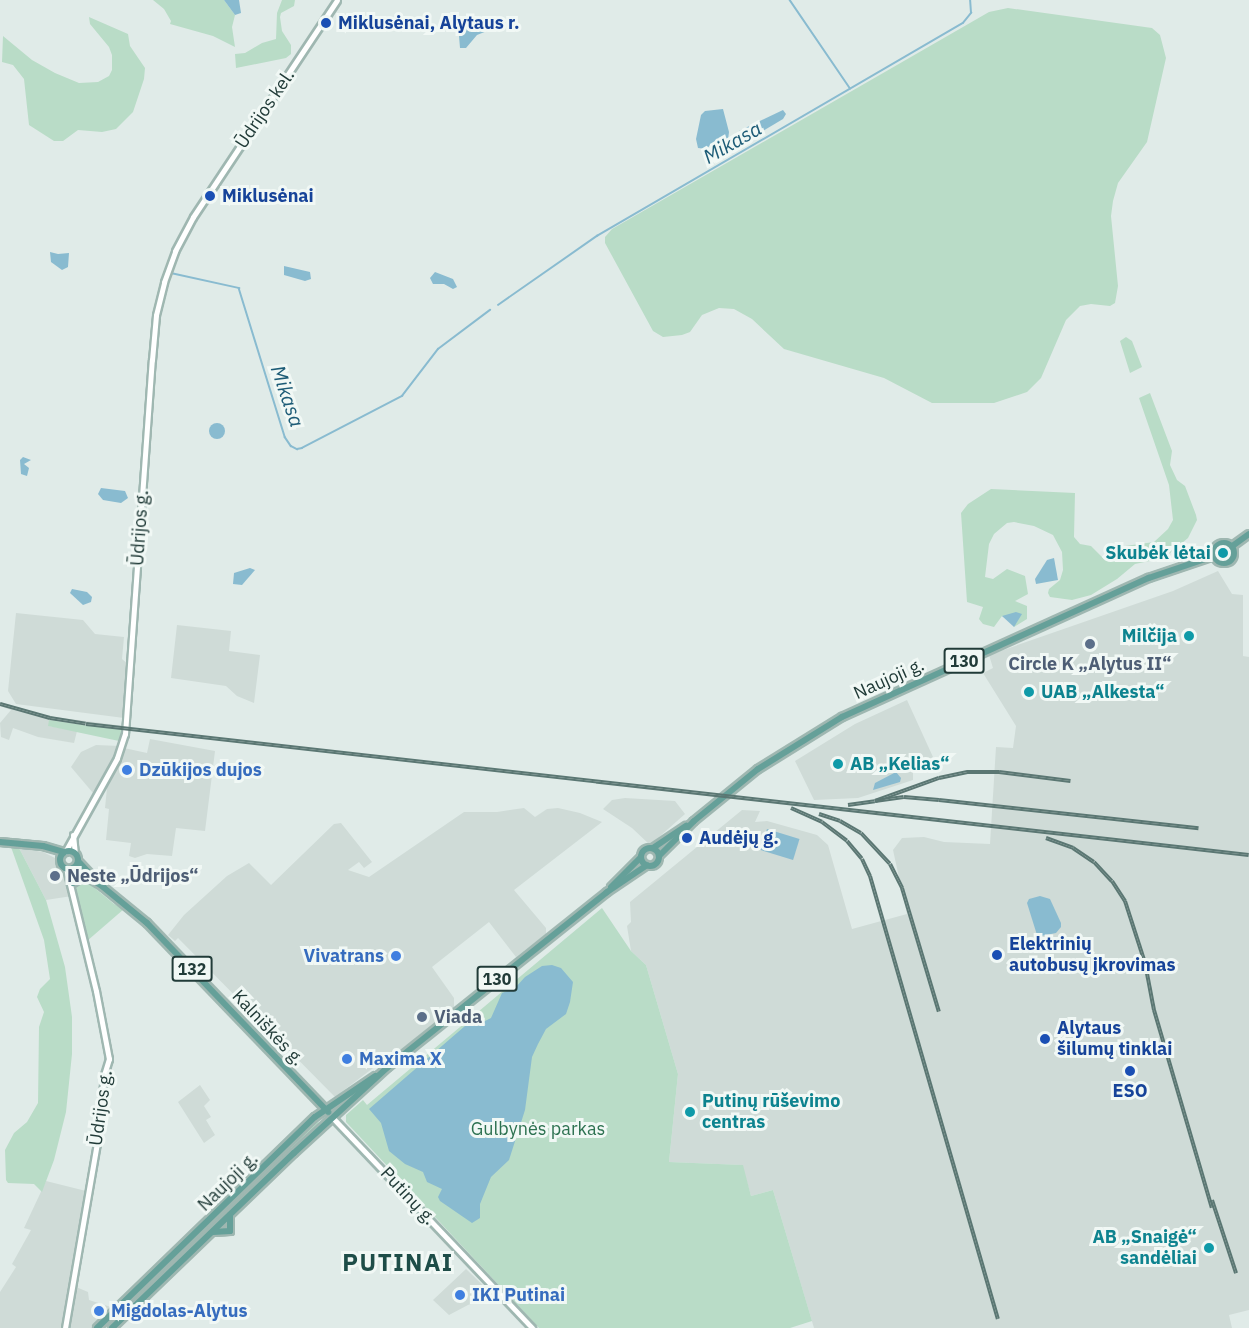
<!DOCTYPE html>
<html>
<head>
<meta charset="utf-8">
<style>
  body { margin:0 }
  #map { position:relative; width:1249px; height:1328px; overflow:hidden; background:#e0ebe8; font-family:"IBM Plex Sans",sans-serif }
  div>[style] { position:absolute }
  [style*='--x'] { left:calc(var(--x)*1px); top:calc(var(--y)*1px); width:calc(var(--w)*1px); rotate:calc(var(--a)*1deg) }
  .built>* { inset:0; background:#cfdbd7 }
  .green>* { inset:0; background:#b9dcc7 }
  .water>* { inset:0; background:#89bbd0; transform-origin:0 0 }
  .round { border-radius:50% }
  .stream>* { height:1.5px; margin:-0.75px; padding:0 0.75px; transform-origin:0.75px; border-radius:0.75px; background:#89bbd0 }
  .roads { filter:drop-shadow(2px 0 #9fb7b1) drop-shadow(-2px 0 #9fb7b1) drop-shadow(0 2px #9fb7b1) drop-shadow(0 -2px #9fb7b1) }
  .secondary>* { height:5px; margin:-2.5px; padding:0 2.5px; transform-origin:2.5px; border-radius:2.5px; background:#fff }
  .primary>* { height:6px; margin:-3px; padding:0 3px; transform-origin:3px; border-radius:3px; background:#65a099 }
  .primary>.ring { margin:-3px; padding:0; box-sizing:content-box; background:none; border:6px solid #65a099; border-radius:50% }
  .rail>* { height:4px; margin-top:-2px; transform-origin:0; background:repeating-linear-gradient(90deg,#f1f8f5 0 4.5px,#5b7773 0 9px); box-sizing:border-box; border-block:2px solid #5b7773 }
  .dots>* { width:16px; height:16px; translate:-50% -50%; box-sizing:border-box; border:3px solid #f1f8f5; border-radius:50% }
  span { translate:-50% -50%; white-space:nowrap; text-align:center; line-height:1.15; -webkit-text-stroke:6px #f1f8f5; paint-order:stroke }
  .shield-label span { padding:2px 4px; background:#f1f8f5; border:2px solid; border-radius:4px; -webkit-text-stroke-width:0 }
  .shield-label { font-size:16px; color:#213b38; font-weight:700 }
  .transit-label { font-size:18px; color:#164399; font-weight:700 }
  .left { translate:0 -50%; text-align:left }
  .street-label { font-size:18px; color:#213b38 }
  .culture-label { font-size:18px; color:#0d838f; font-weight:700 }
  .right { translate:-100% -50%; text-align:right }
  .service-label { font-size:18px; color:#4e5e75; font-weight:700 }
  .shop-label { font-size:18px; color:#366cbe; font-weight:700 }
  .park-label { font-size:18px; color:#2c7150 }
  .water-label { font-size:20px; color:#1c5b76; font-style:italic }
  .district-label { font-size:24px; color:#1e4d48; font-weight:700; letter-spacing:1.5px }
</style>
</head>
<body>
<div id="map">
  <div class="built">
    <i style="clip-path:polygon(1218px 571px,1232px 594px,1243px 595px,1243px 656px,1249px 657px,1249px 1310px,1229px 1315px,1232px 1328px,814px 1328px,773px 1190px,751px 1196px,742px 1165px,669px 1162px,678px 1074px,646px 965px,631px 951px,627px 926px,631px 922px,630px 902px,742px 810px,760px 811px,755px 822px,767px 821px,817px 835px,828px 845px,852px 929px,907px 914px,893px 850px,902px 838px,924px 837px,944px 842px,990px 844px,996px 747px,1013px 748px,1016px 726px,983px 673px,993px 668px,989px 655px,1173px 591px)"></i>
    <i style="clip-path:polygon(16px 613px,83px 620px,95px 634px,124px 637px,122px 659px,128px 664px,124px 718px,16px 704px,8px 691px)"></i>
    <i style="clip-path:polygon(177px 625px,231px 631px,229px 651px,260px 655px,254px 703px,237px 696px,226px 686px,171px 678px)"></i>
    <i style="clip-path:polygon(907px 700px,933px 757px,913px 767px,913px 780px,858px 798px,814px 800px,795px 761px,855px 724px)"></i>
    <i style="clip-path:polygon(0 702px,47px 716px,124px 726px,124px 729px,50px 720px,49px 726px,77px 731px,74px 743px,38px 737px,13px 728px,9px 740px,1px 737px,0 723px,11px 710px,0 706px)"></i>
    <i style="clip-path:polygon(150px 739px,215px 751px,205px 831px,176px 828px,172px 856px,147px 854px,135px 858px,129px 856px,131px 843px,106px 840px,109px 809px,105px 808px,108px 778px,124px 748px,147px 753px)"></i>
    <i style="clip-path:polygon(96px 745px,120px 746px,93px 793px,71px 767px,81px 752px)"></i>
    <i style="clip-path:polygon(625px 798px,675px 801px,685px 814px,650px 845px,632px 828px,603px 809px,612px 800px)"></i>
    <i style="clip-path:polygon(524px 808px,535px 817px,547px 809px,558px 808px,580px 813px,602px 822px,514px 890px,546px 928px,546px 934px,516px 957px,489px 922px,432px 967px,454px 998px,454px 1008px,398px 1053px,381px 1062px,335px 1097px,178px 938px,175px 941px,168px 935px,184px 915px,227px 876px,249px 863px,271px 885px,334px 824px,341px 823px,372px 862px,364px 868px,359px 862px,348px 870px,369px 877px,464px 812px,497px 812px)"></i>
    <i style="clip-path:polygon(19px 848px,43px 852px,55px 858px,66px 873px,72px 896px,46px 900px)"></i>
    <i style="clip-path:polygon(200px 1085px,210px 1100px,204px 1106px,211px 1117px,206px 1120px,215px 1135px,204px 1143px,178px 1102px)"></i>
    <i style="clip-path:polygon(46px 1181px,86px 1191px,62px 1328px,0 1328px,0 1292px,16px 1267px,12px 1264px,31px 1230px,24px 1228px)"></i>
    <i style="clip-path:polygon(466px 1269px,494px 1296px,468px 1305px,449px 1315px,433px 1300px)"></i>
    <i style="clip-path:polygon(76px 1287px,88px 1292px,89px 1300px,114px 1308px,93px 1328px,67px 1328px)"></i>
  </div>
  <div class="green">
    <i style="clip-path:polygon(153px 0,224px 0,235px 15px,232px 27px,235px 47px,213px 36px,170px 24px,171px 21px,164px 9px)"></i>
    <i style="clip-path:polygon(282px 0,295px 0,294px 6px,281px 13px,280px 17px,282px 31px,291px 45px,291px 54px,286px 58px,236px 68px,235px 54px,245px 53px,262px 43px,276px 39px,277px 13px)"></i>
    <i style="clip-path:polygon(1008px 8px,1152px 28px,1160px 35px,1166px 58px,1147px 142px,1118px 183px,1113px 201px,1111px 216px,1118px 286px,1115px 303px,1110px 306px,1091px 304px,1080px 306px,1066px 320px,1041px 378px,1027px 392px,994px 403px,932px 403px,884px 378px,784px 349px,752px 319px,734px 309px,719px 308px,702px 315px,690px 332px,682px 335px,663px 337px,653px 331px,605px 243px,605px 237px,612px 229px,989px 12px)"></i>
    <i style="clip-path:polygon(89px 17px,128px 34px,130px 46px,145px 68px,144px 79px,133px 112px,116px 129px,102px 132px,78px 130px,63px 141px,54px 141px,29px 125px,24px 79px,13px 65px,2px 62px,3px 36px,32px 60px,55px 73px,79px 83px,98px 82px,109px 76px,112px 70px,112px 55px,109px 47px,90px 24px)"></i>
    <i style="clip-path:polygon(1126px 337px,1132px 341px,1142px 367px,1130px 373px,1120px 341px)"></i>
    <i style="clip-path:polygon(1150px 393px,1172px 451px,1170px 465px,1177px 480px,1185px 486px,1196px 515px,1197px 520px,1188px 538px,1164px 558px,1135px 564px,1117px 579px,1091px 595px,1072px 600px,1050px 597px,1048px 593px,1049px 589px,1060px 580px,1063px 570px,1062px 552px,1053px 535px,1034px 526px,1014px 522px,1007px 523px,994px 534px,989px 544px,985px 577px,993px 579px,1007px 569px,1025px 576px,1028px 594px,1015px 601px,1027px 606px,1027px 619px,1014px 627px,1015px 623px,1002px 616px,994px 627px,983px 624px,979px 619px,983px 607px,967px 602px,961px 513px,968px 504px,991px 489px,1075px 493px,1074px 537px,1080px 544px,1091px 546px,1104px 559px,1125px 546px,1154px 542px,1168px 529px,1173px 520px,1169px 485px,1139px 398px)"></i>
    <i style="clip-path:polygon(49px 720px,90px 726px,124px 729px,119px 741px,48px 726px)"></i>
    <i style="clip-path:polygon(11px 847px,19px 848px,46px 900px,65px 967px,72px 1017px,72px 1054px,66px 1112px,54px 1160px,42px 1192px,34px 1184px,8px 1183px,6px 1180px,5px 1150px,14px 1133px,27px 1122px,38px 1103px,39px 1027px,44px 1012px,37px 997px,40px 989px,50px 979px,44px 940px)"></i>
    <i style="clip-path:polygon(85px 880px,114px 904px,124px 909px,87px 941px,75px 885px,78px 881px)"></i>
    <i style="clip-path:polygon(602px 908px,631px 951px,646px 965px,678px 1074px,669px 1162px,743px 1165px,751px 1196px,773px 1190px,812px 1321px,790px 1328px,539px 1328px,346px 1122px,346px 1115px,363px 1100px,367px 1105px)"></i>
    <i style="clip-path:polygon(317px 1121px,319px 1123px,220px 1219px,106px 1328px,103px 1328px)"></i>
  </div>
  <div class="water">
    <i style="clip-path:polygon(224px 0,239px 0,241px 13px,235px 15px)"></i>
    <i style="clip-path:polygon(487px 18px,492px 22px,492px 29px,477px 35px,466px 48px,460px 48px,459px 36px,469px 24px)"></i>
    <i style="clip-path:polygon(723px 109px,729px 132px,728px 140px,710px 145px,707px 149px,698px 148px,696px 139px,701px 115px,705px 111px)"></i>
    <i style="clip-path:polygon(783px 110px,786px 114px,783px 119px,743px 143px,737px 142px,739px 131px)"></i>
    <i style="clip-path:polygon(50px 252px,58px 254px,69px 253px,68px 267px,62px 270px,51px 262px)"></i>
    <i style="clip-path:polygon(284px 266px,310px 272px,311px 279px,305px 281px,284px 275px)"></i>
    <i style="clip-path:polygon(435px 272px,453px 279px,457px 287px,453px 289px,444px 284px,433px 284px,430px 278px)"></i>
    <i class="round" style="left:209px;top:423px;width:16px;height:16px"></i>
    <i style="clip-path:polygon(23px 457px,31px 460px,24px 464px,29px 468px,27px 476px,21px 474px,20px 460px)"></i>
    <i style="clip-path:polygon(101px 488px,125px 491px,128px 498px,121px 503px,103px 500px,98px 494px)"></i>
    <i style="clip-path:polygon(1054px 558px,1058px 580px,1036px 584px,1035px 579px,1047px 560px)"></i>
    <i style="clip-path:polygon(250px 568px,255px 570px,242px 585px,233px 584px,234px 573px)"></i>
    <i style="clip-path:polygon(72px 589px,87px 592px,92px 597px,91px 602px,83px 605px,70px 593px)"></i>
    <i style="clip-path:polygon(1016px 612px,1022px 614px,1014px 627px,1002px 616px)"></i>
    <i style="clip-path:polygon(896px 772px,901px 778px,900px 782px,873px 790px,875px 783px)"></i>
    <i style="left:767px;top:829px;width:34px;height:22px;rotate:17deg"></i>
    <i style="clip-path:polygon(1040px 896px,1050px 899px,1061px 923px,1061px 927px,1056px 933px,1041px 936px,1037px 935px,1027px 903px,1029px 899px)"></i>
    <i style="clip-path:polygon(552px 965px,561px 968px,573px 982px,570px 1002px,566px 1014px,546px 1029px,538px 1044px,532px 1057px,525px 1110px,509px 1160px,491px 1177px,480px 1204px,480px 1218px,472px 1223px,440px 1201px,438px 1197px,442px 1189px,427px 1182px,423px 1172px,405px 1164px,389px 1151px,381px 1123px,369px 1109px,465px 1026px,481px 1023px,491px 1018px,502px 993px,515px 988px,525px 977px,542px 966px)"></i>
  </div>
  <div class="stream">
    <i style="--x:790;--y:0;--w:107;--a:55.7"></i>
    <i style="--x:171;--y:273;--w:70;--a:12.4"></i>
    <i style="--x:239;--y:288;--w:156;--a:72.8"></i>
    <i style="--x:285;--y:437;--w:11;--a:56"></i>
    <i style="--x:291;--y:446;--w:7;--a:27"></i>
    <i style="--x:297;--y:449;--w:5;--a:-11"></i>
    <i style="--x:302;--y:448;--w:113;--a:-27.5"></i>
    <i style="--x:402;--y:396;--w:59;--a:-52.5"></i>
    <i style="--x:438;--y:349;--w:65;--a:-36.9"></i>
    <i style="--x:498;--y:305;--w:121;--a:-34.9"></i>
    <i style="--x:597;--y:236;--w:423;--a:-30.2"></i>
    <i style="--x:963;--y:23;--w:13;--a:-51"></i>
    <i style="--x:971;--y:13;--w:13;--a:-94"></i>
  </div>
  <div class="roads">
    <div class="secondary">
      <i style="--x:73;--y:835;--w:18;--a:84"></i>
      <i style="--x:65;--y:852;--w:107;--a:-61"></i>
      <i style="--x:117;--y:758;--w:25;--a:-72"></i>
      <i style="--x:125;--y:734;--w:375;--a:-85.9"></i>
      <i style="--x:152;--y:360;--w:45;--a:-84.9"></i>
      <i style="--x:156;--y:315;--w:34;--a:-76"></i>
      <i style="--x:164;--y:282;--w:33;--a:-70"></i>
      <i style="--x:175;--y:251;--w:38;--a:-62"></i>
      <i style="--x:193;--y:217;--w:260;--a:-56.4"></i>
      <i style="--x:332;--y:1117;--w:291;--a:46.5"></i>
      <i style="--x:65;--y:1328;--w:188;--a:-80.2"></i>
      <i style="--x:97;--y:1143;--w:68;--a:-84.1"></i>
      <i style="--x:104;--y:1075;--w:17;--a:-73"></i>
      <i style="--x:109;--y:1059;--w:69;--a:-100.8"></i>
      <i style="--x:96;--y:991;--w:127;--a:-103.7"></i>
    </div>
    <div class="primary">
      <i class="ring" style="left:1214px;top:543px;width:14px;height:14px"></i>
      <i style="--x:1231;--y:547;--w:22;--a:-36"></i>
      <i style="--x:0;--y:842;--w:43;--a:5.3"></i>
      <i style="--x:43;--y:846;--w:22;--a:16"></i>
      <i style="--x:653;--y:848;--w:40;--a:-34"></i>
      <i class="ring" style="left:641px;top:848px;width:12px;height:12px"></i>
      <i class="ring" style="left:60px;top:851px;width:12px;height:12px"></i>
      <i style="--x:659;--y:856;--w:49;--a:-45"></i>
      <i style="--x:694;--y:821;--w:82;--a:-39.1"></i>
      <i style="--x:758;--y:769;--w:99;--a:-31.8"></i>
      <i style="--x:842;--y:717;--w:337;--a:-24.4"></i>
      <i style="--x:1149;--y:578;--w:69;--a:-18.7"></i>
      <i style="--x:78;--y:861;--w:21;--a:47"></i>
      <i style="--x:73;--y:868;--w:36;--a:32"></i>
      <i style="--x:103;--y:887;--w:57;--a:39.3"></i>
      <i style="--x:147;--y:923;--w:262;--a:46.2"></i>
      <i style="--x:73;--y:883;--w:9;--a:-32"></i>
      <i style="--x:81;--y:878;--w:8;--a:7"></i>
      <i style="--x:611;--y:887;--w:42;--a:-45"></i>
      <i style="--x:213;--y:1232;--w:17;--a:-3"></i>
      <i style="--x:230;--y:1231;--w:16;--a:-90"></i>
      <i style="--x:97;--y:1328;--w:303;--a:-44.1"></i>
      <i style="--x:315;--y:1117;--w:73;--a:-34.3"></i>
      <i style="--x:112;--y:1328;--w:252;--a:-43.9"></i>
      <i style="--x:294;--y:1153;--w:127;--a:-42.5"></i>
      <i style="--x:388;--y:1067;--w:280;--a:-38.6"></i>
      <i style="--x:607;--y:892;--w:48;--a:-34"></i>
    </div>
  </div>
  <div class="rail">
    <i style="--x:0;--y:704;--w:52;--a:15.6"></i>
    <i style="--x:50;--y:718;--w:36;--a:9"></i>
    <i style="--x:86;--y:724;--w:1170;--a:6.43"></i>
    <i style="--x:875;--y:801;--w:29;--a:-8"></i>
    <i style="--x:904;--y:797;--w:35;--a:5"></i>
    <i style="--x:939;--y:800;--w:261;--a:6.2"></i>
    <i style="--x:848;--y:805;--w:27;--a:-8"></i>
    <i style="--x:875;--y:801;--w:68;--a:-19.8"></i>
    <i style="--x:939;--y:778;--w:29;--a:-12"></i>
    <i style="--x:967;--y:772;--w:32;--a:0"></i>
    <i style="--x:999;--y:772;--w:72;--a:7.2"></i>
    <i style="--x:791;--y:808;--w:34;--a:24"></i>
    <i style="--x:822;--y:822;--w:31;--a:37"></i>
    <i style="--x:847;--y:841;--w:23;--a:50"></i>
    <i style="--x:862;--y:859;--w:19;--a:65"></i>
    <i style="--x:870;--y:876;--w:461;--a:73.9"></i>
    <i style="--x:819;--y:814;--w:22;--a:18"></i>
    <i style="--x:840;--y:821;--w:24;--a:30"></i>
    <i style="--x:861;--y:833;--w:42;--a:46.9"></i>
    <i style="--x:890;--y:864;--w:27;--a:63"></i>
    <i style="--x:902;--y:888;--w:129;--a:73.4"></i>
    <i style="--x:1046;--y:838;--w:29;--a:20"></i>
    <i style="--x:1073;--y:848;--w:25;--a:34"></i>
    <i style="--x:1094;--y:862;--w:26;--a:47"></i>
    <i style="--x:1112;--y:881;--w:24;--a:57"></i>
    <i style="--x:1125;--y:901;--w:65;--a:72.1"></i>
    <i style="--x:1145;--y:963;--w:48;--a:79.2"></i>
    <i style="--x:1154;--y:1010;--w:206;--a:73.7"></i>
    <i style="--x:1212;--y:1200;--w:77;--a:71.8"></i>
  </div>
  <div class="dots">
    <i style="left:326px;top:23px;background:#1a4fb4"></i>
    <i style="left:210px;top:196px;background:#1a4fb4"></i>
    <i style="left:1223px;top:553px;background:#0f9aa8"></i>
    <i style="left:1189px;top:636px;background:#0f9aa8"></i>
    <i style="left:1090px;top:644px;background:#5c6f8a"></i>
    <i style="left:1029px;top:692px;background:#0f9aa8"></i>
    <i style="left:838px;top:764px;background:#0f9aa8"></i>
    <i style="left:127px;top:770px;background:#3f7fe0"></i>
    <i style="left:687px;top:838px;background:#1a4fb4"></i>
    <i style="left:55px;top:876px;background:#5c6f8a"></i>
    <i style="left:997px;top:955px;background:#1a4fb4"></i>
    <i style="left:396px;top:956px;background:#3f7fe0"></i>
    <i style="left:422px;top:1017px;background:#5c6f8a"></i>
    <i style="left:1045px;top:1039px;background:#1a4fb4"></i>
    <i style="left:347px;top:1059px;background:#3f7fe0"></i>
    <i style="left:1130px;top:1071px;background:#1a4fb4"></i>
    <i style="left:690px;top:1112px;background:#0f9aa8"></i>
    <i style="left:1209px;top:1248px;background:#0f9aa8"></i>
    <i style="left:460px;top:1295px;background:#3f7fe0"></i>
    <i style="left:99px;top:1311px;background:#3f7fe0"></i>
  </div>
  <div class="shield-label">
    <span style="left:964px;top:661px">130</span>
    <span style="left:192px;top:969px">132</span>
    <span style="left:497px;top:979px">130</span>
  </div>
  <div class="transit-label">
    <span class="left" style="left:338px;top:23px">Miklusėnai, Alytaus r.</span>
    <span class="left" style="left:222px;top:196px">Miklusėnai</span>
    <span class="left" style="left:699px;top:838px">Audėjų g.</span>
    <span class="left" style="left:1009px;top:955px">Elektrinių<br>autobusų įkrovimas</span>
    <span class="left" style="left:1057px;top:1039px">Alytaus<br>šilumų tinklai</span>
    <span style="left:1130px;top:1091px">ESO</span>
  </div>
  <div class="street-label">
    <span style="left:265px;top:109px;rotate:-56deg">Ūdrijos kel.</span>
    <span style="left:140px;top:528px;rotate:-86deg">Ūdrijos g.</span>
    <span style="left:889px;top:679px;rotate:-24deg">Naujoji g.</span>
    <span style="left:268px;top:1028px;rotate:47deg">Kalniškės g.</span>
    <span style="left:101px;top:1108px;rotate:-82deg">Ūdrijos g.</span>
    <span style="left:228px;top:1182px;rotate:-44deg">Naujoji g.</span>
    <span style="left:408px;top:1196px;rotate:47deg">Putinų g.</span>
  </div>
  <div class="culture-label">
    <span class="right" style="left:1211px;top:553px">Skubėk lėtai</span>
    <span class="right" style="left:1177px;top:636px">Milčija</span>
    <span class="left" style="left:1041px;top:692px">UAB „Alkesta“</span>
    <span class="left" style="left:850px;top:764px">AB „Kelias“</span>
    <span class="left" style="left:702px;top:1112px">Putinų rūševimo<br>centras</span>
    <span class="right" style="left:1197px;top:1248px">AB „Snaigė“<br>sandėliai</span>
  </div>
  <div class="service-label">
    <span style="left:1090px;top:664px">Circle K „Alytus II“</span>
    <span class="left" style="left:67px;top:876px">Neste „Ūdrijos“</span>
    <span class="left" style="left:434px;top:1017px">Viada</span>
  </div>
  <div class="shop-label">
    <span class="left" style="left:139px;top:770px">Dzūkijos dujos</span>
    <span class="right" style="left:384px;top:956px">Vivatrans</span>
    <span class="left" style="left:359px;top:1059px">Maxima X</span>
    <span class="left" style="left:472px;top:1295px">IKI Putinai</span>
    <span class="left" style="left:111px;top:1311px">Migdolas-Alytus</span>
  </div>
  <div class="park-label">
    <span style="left:538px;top:1129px">Gulbynės parkas</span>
  </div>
  <div class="water-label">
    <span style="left:732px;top:142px;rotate:-30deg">Mikasa</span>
    <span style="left:288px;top:396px;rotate:71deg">Mikasa</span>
  </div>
  <div class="district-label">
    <span style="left:398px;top:1263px">PUTINAI</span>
  </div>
</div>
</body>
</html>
